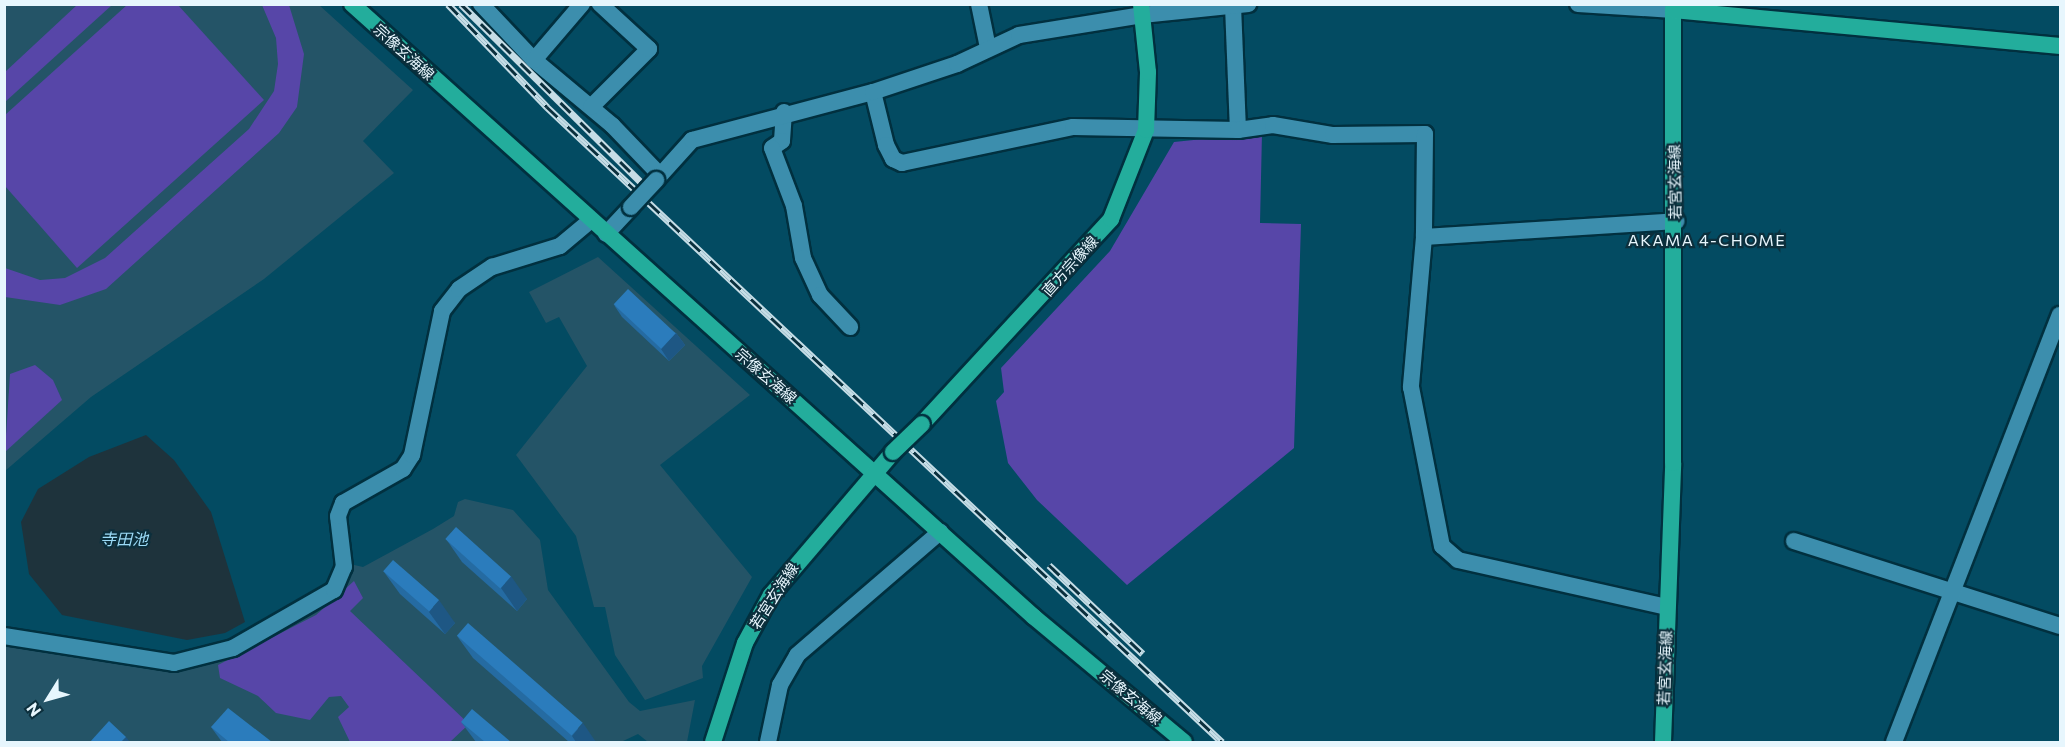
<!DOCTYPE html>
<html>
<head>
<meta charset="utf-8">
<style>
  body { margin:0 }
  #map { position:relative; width:2065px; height:747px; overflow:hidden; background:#034b62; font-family:Commissioner,"Noto Sans JP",sans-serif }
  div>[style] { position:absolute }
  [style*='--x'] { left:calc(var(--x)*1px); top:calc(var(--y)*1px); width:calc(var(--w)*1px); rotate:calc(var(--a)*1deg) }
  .built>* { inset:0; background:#245467 }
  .green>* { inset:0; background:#5746a8 }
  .water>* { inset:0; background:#1e333c }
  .roads { filter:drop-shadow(2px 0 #01303f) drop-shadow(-2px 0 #01303f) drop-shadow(0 2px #01303f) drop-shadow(0 -2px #01303f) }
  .minor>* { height:16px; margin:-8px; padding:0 8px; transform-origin:8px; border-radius:8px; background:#3c8ead }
  .secondary>* { height:16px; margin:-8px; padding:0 8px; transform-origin:8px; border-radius:8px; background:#3c8ead }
  .primary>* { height:16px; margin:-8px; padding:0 8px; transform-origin:8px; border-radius:8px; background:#23ad9c }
  .rail>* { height:7px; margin-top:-3.5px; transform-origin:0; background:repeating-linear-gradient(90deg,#0c2f3c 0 14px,#c6dde6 0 28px); box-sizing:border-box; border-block:2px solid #c6dde6 }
  .bridges { filter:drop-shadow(2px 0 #01303f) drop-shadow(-2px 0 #01303f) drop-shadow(0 2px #01303f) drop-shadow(0 -2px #01303f) }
  .minor-bridge>* { height:16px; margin:-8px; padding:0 8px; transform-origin:8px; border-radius:8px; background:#3c8ead }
  .primary-bridge>* { height:16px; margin:-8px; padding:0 8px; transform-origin:8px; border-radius:8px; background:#23ad9c }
  .wall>* { inset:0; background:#256ba2 }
  .shaded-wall>* { inset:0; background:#1e5784 }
  .building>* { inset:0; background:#2b7cbc; transform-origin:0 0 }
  span { translate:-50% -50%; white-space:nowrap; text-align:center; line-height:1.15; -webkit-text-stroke:4.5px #0c2f3c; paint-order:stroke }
  .street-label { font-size:15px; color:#e7f6fd }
  .neighbourhood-label { font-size:16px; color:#e7f6fd; letter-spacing:1.5px }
  .water-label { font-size:16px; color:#9bdbf7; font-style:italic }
  .frame { position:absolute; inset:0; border:6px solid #e7f6fd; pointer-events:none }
  .north { position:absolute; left:18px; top:669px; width:60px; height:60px; -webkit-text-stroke:4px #0c2f3c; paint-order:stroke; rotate:233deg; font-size:16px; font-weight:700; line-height:24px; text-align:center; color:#e7f6fd }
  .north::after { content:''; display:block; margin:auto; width:21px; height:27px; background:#e7f6fd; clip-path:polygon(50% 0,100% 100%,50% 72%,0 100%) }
</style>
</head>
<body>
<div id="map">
  <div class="built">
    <i style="clip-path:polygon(5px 5px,319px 5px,413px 90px,363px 141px,394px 173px,264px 279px,91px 397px,5px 471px)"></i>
    <i style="clip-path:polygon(598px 257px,750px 395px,660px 465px,752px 577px,702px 666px,703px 678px,645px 700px,615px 655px,605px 607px,594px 607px,576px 536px,516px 455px,587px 366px,559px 317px,546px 323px,529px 292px)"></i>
    <i style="clip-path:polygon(465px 499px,513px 510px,540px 540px,548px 590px,629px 702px,640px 711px,695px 700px,687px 742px,648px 742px,638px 734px,621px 742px,5px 742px,4px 643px,168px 670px,324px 604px,350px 564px,363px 567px,433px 529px,454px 516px,458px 502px)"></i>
  </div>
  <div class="green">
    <i style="clip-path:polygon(77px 5px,112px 5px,5px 102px,5px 72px)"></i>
    <i style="clip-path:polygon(127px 5px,178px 5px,264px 100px,77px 268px,5px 186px,5px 115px)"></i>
    <i style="clip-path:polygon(262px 5px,289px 5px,304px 54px,297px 107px,279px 133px,106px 289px,60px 305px,5px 297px,5px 268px,40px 280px,65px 278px,105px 258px,249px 129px,274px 91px,278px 64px,276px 38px)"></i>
    <i style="clip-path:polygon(1262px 133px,1260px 223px,1301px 224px,1294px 448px,1127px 585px,1037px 500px,1008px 463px,996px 401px,1004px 392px,1001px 368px,1110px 251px,1174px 142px)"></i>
    <i style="clip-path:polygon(35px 365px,53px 380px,62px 400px,5px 452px,10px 374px)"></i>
    <i style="clip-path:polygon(354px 581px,363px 598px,350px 611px,469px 724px,450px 742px,350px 742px,338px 717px,349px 707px,341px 696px,329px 697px,310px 720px,276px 713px,258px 696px,220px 678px,218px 665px,316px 615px)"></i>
  </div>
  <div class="water">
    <i style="clip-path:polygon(146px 435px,174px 460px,211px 512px,245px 622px,225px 633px,187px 640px,62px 615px,29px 574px,21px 522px,38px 489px,89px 457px)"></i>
  </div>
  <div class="roads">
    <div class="minor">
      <i style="--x:481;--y:4;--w:77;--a:46.6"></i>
      <i style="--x:534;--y:60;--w:102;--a:39.8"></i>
      <i style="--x:612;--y:125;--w:69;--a:46.2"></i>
      <i style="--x:979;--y:4;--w:45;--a:78.4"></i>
      <i style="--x:1233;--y:6;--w:124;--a:87.7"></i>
      <i style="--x:534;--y:60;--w:74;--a:-49.4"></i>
      <i style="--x:873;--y:92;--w:55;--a:76.2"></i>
      <i style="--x:886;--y:145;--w:16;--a:63"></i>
      <i style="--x:893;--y:159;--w:10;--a:24"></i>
      <i style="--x:902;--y:163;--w:175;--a:-11.9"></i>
      <i style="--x:1073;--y:127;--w:165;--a:1"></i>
      <i style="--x:1238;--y:130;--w:35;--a:-8"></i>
      <i style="--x:1273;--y:125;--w:61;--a:9.5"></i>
      <i style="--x:1333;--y:135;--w:92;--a:-0.6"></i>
      <i style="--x:1425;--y:134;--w:103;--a:90.6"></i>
      <i style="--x:1424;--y:237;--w:151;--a:95"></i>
      <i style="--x:1411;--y:387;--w:162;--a:79"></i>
      <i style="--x:1442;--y:546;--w:21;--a:41"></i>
      <i style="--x:1458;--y:560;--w:214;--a:12.7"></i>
      <i style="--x:591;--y:107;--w:82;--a:-45"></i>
      <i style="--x:649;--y:49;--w:67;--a:-137.4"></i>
      <i style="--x:784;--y:112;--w:29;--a:94"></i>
      <i style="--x:782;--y:141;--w:12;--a:145"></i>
      <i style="--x:772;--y:148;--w:62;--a:69.2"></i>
      <i style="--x:794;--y:206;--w:53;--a:80.2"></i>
      <i style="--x:803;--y:258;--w:41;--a:65.3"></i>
      <i style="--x:820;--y:295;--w:44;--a:46.8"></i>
      <i style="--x:656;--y:180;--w:54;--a:-48"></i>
      <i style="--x:692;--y:140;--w:187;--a:-14.9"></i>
      <i style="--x:873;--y:92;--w:89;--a:-18.4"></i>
      <i style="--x:957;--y:64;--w:68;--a:-25.1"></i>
      <i style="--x:1019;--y:35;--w:125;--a:-9.2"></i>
      <i style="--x:606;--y:234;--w:37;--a:-47"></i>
      <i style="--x:1424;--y:237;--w:253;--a:-3.6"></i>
      <i style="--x:1794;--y:541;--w:279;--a:17.7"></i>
      <i style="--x:4;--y:636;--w:172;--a:9"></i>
      <i style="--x:174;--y:663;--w:61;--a:-14.3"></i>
      <i style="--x:233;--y:648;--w:116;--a:-29.9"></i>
      <i style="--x:334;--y:590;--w:25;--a:-67"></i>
      <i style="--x:344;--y:567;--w:51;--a:-96.7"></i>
      <i style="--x:338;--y:516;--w:14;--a:-69"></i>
      <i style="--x:343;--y:503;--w:69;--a:-29.5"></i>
      <i style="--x:403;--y:469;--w:17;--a:-57"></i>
      <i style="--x:412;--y:455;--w:147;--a:-78.2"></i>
      <i style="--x:442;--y:311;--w:28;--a:-52"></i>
      <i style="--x:459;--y:289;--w:40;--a:-34"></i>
      <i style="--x:492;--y:267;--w:71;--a:-17.2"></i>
      <i style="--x:560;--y:246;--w:40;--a:-40"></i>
      <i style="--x:768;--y:742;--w:58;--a:-78.1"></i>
      <i style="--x:780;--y:685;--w:34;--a:-60"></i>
      <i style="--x:797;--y:655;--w:189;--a:-40.7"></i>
      <i style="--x:1894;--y:742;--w:458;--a:-68.8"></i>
    </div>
    <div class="secondary">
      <i style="--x:1578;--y:4;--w:95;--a:3.6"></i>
      <i style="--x:1142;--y:15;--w:107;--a:-5.9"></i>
    </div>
    <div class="primary">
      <i style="--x:352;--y:4;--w:917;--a:41.95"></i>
      <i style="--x:1034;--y:617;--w:195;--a:39.8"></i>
      <i style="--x:922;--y:424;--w:279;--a:-47.3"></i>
      <i style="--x:1111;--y:219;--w:96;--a:-68.5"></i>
      <i style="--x:1146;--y:130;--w:58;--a:-88"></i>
      <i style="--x:1148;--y:72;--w:68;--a:-95.9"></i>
      <i style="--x:713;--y:742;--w:104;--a:-72.1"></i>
      <i style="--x:745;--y:643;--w:55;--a:-61.6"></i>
      <i style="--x:771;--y:595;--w:188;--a:-49.5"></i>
      <i style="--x:1663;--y:742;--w:279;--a:-87.9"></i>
      <i style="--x:1673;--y:463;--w:453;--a:-90"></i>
      <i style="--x:1673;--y:10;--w:389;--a:5.3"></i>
    </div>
  </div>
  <div class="rail">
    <i style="--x:448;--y:4;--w:143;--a:46.1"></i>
    <i style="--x:547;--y:107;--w:927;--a:43.25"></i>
    <i style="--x:461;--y:4;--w:267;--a:44.7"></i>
    <i style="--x:1049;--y:565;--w:129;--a:43.4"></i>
  </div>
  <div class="bridges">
    <div class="minor-bridge">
      <i style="--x:631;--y:207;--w:37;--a:-47"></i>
    </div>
    <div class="primary-bridge">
      <i style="--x:893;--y:452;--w:40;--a:-44"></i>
    </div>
  </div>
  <div class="wall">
    <i style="clip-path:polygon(614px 305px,676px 333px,685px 345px,669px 361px,622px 317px)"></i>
    <i style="clip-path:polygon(446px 539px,527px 599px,517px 611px,462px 562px)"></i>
    <i style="clip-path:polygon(384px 572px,455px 623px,445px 634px,400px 594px)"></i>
    <i style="clip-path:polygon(457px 636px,596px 742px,569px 742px,473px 658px)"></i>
    <i style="clip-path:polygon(461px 722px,511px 742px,476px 742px)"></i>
    <i style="clip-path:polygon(211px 727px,272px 742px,222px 742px)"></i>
  </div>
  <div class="shaded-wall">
    <i style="clip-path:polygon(676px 333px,685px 345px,669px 361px,661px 349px)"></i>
    <i style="clip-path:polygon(511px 576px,527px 599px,517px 611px,501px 588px)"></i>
    <i style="clip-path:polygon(439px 600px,455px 623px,445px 634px,429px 612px)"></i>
    <i style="clip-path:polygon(583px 723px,596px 742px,576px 742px,572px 736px)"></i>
    <i style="clip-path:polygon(126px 737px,130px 742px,121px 742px)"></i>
  </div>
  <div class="building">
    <i style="left:628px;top:289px;width:65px;height:21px;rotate:43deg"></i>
    <i style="left:456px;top:527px;width:74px;height:16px;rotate:42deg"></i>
    <i style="left:393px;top:560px;width:61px;height:15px;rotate:41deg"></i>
    <i style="left:468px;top:623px;width:152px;height:17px;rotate:41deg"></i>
    <i style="clip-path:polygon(228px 708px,272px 742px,229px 742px,211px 727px)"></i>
    <i style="clip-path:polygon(472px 709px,511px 742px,485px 742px,461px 722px)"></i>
    <i style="clip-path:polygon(109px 721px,126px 737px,121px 742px,90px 742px)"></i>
  </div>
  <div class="street-label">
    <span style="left:404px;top:52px;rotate:42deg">宗像玄海線</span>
    <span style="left:1675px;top:182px;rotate:-91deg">若宮玄海線</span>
    <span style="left:1070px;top:266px;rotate:-48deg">直方宗像線</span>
    <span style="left:766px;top:376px;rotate:41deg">宗像玄海線</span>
    <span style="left:774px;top:596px;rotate:-57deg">若宮玄海線</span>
    <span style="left:1665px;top:668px;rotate:-88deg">若宮玄海線</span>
    <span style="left:1131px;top:697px;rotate:40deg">宗像玄海線</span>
  </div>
  <div class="neighbourhood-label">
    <span style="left:1707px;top:240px">AKAMA 4-CHOME</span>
  </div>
  <div class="water-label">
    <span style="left:124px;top:539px">寺田池</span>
  </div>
  <div class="frame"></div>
  <div class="north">N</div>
</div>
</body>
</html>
